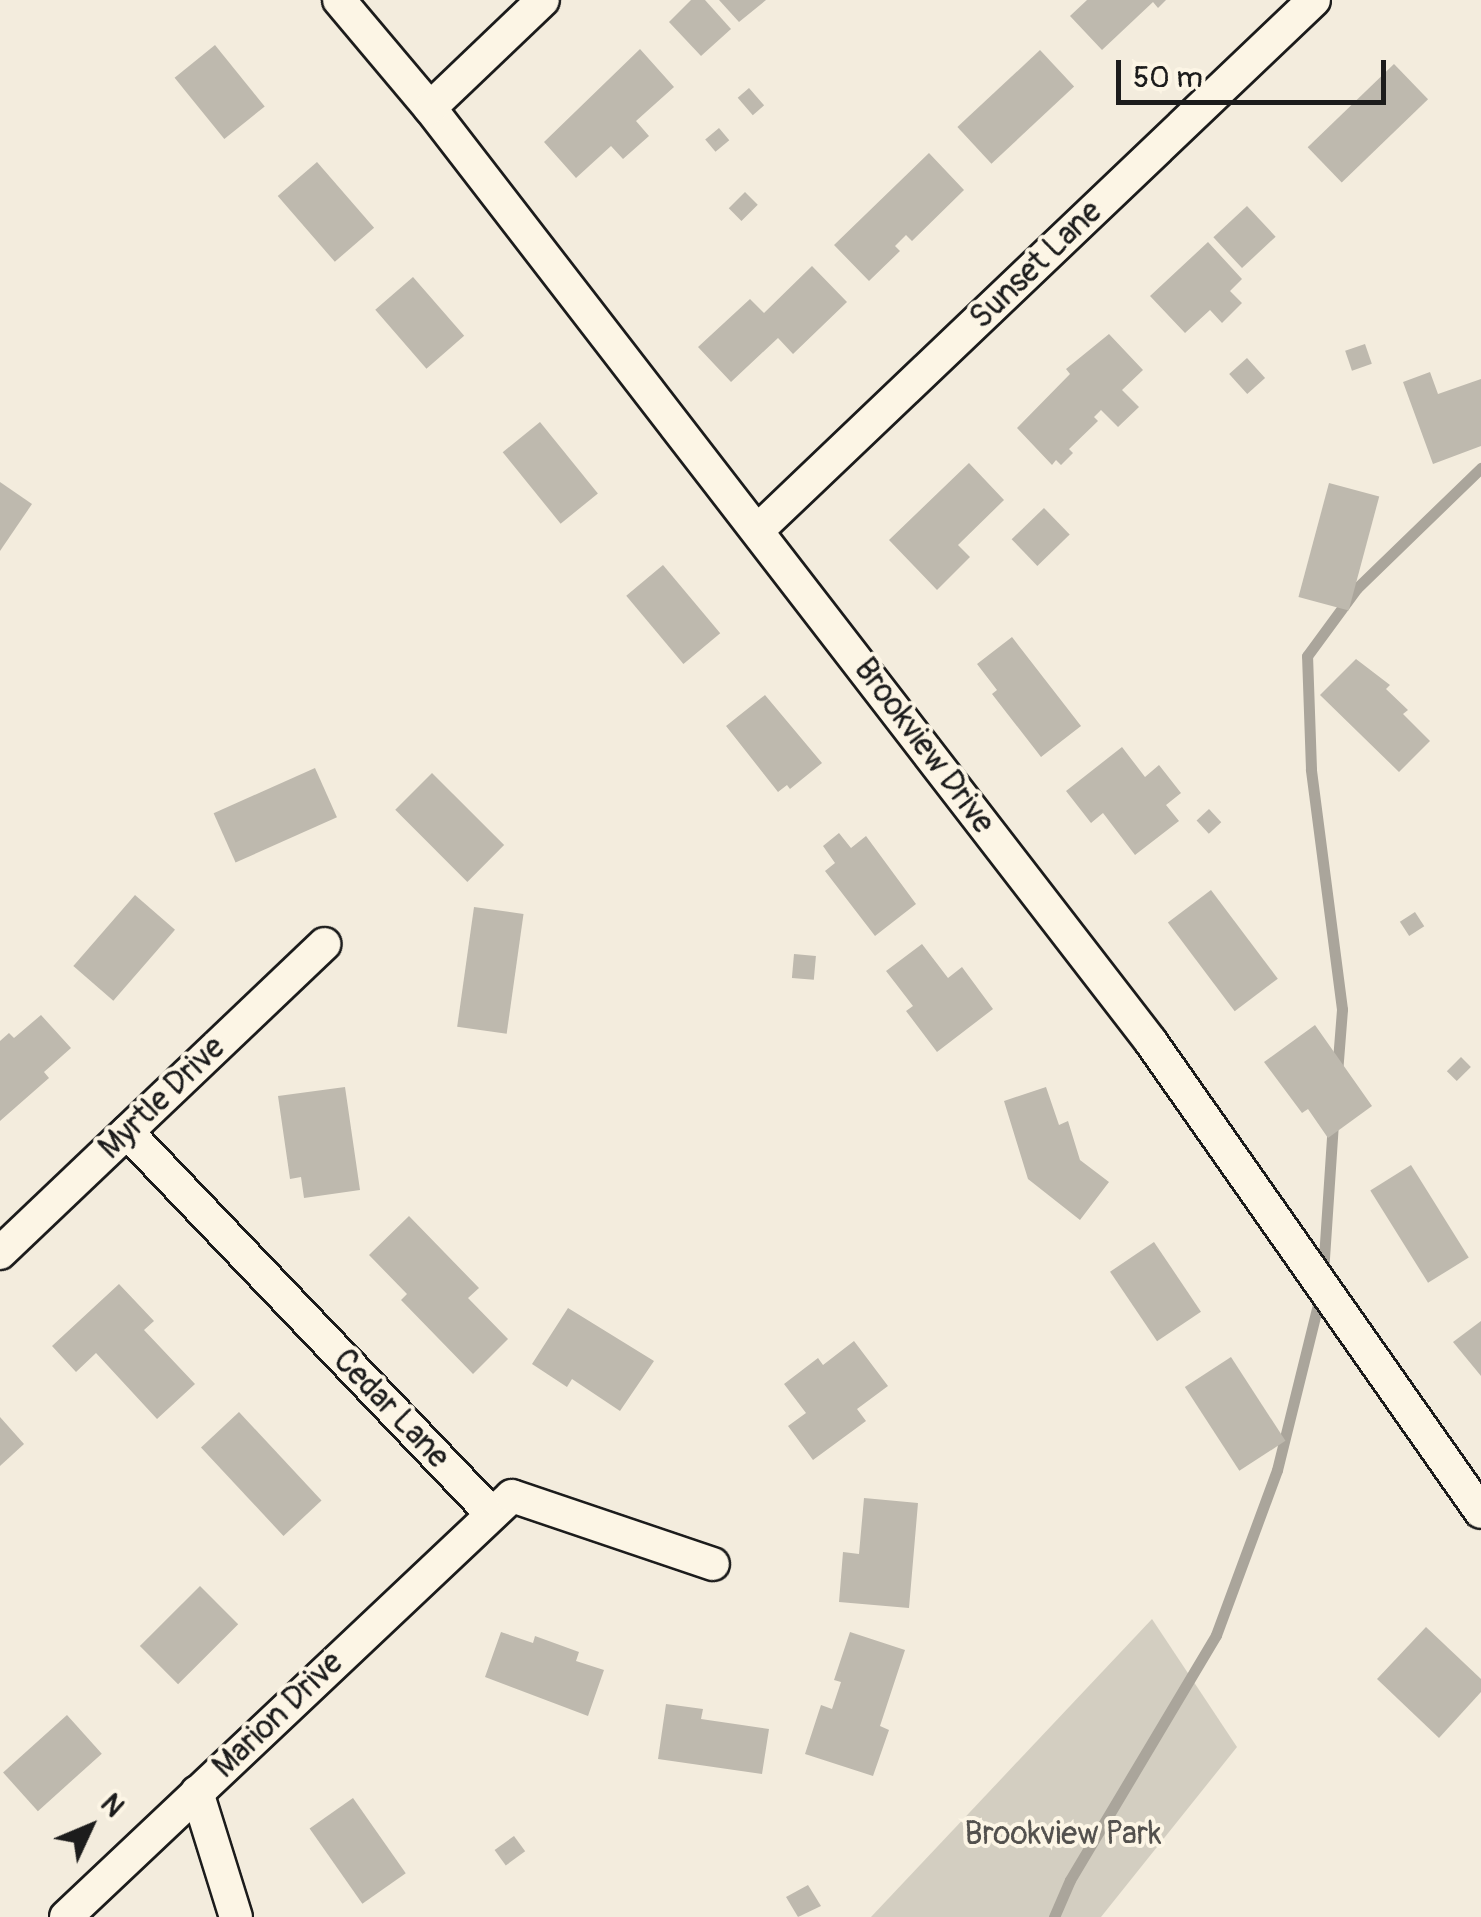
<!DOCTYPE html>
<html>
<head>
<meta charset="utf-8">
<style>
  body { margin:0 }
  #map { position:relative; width:1481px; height:1917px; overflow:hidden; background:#f3ecdd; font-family:Pangolin,sans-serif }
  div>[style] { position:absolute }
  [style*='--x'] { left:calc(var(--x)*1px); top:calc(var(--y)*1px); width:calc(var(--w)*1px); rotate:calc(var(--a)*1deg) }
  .green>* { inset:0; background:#d3cec1 }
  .stream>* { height:11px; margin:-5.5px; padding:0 5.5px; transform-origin:5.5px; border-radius:5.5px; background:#aaa59b }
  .building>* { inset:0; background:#beb9ae; transform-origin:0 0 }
  .roads { filter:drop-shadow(2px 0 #1c1c1c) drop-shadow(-2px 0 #1c1c1c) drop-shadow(0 2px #1c1c1c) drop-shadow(0 -2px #1c1c1c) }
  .minor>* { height:32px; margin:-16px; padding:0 16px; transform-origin:16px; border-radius:16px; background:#fcf5e5 }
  span { translate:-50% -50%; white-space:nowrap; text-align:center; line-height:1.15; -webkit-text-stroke:8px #fcf5e5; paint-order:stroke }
  .street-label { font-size:32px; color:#1c1c1c }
  .park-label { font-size:32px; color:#53514e }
  .north { position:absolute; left:40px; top:1777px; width:100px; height:100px; -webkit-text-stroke:8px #fcf5e5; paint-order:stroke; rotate:46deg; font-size:28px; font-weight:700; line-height:40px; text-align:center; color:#1c1c1c }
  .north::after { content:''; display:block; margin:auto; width:35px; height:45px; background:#1c1c1c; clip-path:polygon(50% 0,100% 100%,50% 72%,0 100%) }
  .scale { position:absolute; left:1116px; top:60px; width:270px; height:45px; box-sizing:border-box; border:5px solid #1c1c1c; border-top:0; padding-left:12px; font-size:30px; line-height:35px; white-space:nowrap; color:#1c1c1c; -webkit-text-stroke:8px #fcf5e5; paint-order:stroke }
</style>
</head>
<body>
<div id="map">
  <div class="green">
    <i style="clip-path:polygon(1152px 1619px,1237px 1747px,1101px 1917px,871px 1917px)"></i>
  </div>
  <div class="stream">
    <i style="--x:1337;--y:1073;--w:64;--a:-85.5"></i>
    <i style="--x:1342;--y:1009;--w:242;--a:-97.4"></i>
    <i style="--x:1311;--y:769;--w:113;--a:-92"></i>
    <i style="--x:1307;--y:656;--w:84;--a:-53.7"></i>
    <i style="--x:1357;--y:588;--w:173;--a:-44.1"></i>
    <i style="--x:1323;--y:1273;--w:152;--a:-86.2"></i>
    <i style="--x:1054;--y:1917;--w:40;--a:-66.6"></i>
    <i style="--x:1070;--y:1880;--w:285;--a:-59.2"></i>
    <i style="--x:1216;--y:1635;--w:176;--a:-69.7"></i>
    <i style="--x:1277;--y:1470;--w:179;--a:-76.1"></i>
  </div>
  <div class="building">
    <i style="clip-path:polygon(691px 0,705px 0,731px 29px,701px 56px,669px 22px)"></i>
    <i style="clip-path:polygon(719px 0,766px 0,739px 22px)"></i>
    <i style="clip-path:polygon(1087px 0,1166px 0,1158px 8px,1153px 2px,1102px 50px,1070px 16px)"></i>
    <i style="left:215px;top:45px;width:79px;height:52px;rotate:51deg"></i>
    <i style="clip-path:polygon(640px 49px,674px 87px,636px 121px,649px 136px,623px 159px,611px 146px,576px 178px,544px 142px)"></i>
    <i style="left:1040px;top:50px;width:50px;height:113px;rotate:47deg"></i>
    <i style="left:1394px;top:64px;width:49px;height:120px;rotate:46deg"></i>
    <i style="left:749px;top:88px;width:23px;height:15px;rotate:49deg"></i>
    <i style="left:719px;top:128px;width:16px;height:18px;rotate:50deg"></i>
    <i style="clip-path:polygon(929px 153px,964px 190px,912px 241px,906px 235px,895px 246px,900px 251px,869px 281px,834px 245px)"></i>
    <i style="left:317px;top:162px;width:87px;height:52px;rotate:49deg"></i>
    <i style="left:745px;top:192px;width:18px;height:23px;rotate:45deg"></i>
    <i style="left:1247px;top:206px;width:42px;height:46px;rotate:47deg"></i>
    <i style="clip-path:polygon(1208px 242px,1242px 279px,1230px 291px,1242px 303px,1222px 323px,1210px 310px,1185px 333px,1150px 296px)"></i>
    <i style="clip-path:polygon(812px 266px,847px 302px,793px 354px,778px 338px,731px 382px,698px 347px,750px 299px,764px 313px)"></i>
    <i style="left:413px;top:277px;width:78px;height:50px;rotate:49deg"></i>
    <i style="clip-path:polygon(1109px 334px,1143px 370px,1122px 390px,1139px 407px,1118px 427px,1101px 410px,1094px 417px,1098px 421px,1069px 449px,1073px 453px,1061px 465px,1056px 460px,1052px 465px,1017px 428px,1070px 374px,1066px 369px)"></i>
    <i style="left:1365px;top:344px;width:21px;height:21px;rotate:71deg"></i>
    <i style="left:1247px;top:358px;width:27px;height:24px;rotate:48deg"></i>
    <i style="clip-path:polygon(1430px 372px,1438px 394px,1481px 379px,1481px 446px,1433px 464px,1403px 382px)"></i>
    <i style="left:540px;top:422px;width:92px;height:48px;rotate:51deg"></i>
    <i style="clip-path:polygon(969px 463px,1004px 500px,958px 545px,970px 557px,937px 590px,889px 540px)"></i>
    <i style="clip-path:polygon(0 482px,32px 504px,0 551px)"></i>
    <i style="left:1329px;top:483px;width:52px;height:118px;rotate:15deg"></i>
    <i style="left:1044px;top:508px;width:37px;height:45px;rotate:46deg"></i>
    <i style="left:663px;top:565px;width:89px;height:48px;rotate:50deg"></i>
    <i style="clip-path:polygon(1012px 637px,1081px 726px,1041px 757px,992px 694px,997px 690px,977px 664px)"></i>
    <i style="clip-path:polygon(1356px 659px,1390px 685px,1386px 689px,1408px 710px,1403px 714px,1430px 741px,1399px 772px,1320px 695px)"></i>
    <i style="clip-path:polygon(765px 695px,822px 763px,790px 789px,787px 785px,778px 792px,726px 726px)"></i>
    <i style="clip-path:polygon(1122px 747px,1145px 777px,1159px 765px,1181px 793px,1166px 805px,1179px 821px,1135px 855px,1103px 813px,1091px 823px,1066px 791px)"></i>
    <i style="left:315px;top:768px;width:54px;height:111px;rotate:66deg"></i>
    <i style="left:432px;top:773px;width:102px;height:52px;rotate:45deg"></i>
    <i style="left:1209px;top:809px;width:18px;height:17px;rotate:47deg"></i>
    <i style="clip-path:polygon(839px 833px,851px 848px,866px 836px,916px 904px,875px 936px,825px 871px,835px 863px,823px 846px)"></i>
    <i style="left:1211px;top:890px;width:111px;height:54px;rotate:53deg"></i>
    <i style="left:135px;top:895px;width:53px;height:94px;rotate:41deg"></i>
    <i style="left:474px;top:907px;width:50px;height:121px;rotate:8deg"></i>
    <i style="left:1415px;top:912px;width:17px;height:18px;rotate:57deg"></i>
    <i style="clip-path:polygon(922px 944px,948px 978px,962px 967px,993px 1009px,937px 1052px,906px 1011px,913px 1006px,886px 971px)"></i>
    <i style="left:794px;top:954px;width:22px;height:24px;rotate:5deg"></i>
    <i style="clip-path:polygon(41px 1015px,71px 1048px,44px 1072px,49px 1078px,0 1121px,0 1041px,9px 1033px,14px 1038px)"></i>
    <i style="clip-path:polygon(1315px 1025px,1372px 1106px,1328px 1138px,1308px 1109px,1302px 1113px,1264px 1062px)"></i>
    <i style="left:1461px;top:1057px;width:14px;height:20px;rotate:45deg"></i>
    <i style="clip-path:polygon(345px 1087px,360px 1190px,304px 1198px,301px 1177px,290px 1179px,278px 1096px)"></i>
    <i style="clip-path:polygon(1046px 1087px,1059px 1125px,1068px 1121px,1080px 1160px,1109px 1182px,1080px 1220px,1028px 1179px,1004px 1101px)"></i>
    <i style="left:1411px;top:1165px;width:109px;height:48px;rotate:58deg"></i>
    <i style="clip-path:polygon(409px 1216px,479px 1288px,468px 1298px,508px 1339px,473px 1374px,401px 1300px,407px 1294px,369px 1255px)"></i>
    <i style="left:1154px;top:1242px;width:84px;height:53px;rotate:56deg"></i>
    <i style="clip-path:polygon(119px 1284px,154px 1321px,144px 1330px,195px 1384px,157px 1419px,96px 1353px,76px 1372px,52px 1346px)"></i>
    <i style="clip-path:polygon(568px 1308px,654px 1361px,620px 1411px,572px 1379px,567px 1387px,532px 1364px)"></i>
    <i style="clip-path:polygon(1481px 1321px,1481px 1376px,1453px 1342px)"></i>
    <i style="clip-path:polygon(854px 1341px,888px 1386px,857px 1409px,866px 1421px,813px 1460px,788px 1426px,806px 1413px,784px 1384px,818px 1358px,823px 1365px)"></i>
    <i style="left:1231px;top:1357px;width:100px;height:55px;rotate:57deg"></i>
    <i style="left:239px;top:1412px;width:121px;height:52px;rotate:47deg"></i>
    <i style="clip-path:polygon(0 1417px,24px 1444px,0 1466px)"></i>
    <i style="clip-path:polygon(864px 1498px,918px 1503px,909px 1608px,839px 1602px,843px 1552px,859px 1554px)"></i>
    <i style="left:200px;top:1586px;width:54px;height:85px;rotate:45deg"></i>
    <i style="clip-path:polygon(1426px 1627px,1481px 1679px,1481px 1692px,1439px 1738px,1377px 1679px)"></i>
    <i style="clip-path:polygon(501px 1632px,533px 1643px,535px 1636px,579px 1652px,576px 1661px,604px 1670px,588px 1716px,485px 1677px)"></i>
    <i style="clip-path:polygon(850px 1632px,905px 1650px,880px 1726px,889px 1730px,873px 1776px,805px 1754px,821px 1705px,832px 1709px,841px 1682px,834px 1680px)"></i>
    <i style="clip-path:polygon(666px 1704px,703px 1709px,701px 1719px,769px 1729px,762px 1774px,658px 1759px)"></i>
    <i style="left:67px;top:1715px;width:52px;height:86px;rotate:48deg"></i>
    <i style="left:353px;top:1798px;width:92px;height:53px;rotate:55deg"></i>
    <i style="left:514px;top:1836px;width:19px;height:24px;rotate:54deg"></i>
    <i style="clip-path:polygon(808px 1885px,821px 1906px,798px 1917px,786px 1897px)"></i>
  </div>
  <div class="roads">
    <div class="minor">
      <i style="--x:339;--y:0;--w:141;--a:49.9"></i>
      <i style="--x:430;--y:108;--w:1180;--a:52.33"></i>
      <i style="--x:1151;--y:1042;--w:574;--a:54.93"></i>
      <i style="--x:430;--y:108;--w:156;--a:-43.7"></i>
      <i style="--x:758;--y:530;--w:768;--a:-43.63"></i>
      <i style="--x:127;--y:1132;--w:526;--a:46.31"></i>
      <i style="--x:0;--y:1253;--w:448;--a:-43.6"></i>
      <i style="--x:197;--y:1792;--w:131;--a:72.7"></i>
      <i style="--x:66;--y:1917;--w:613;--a:-43.35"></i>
      <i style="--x:512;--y:1496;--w:212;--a:18.7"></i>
    </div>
  </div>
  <div class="street-label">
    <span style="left:1036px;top:265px;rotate:-44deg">Sunset Lane</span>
    <span style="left:924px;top:746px;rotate:53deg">Brookview Drive</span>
    <span style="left:162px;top:1098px;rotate:-44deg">Myrtle Drive</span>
    <span style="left:391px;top:1409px;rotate:46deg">Cedar Lane</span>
    <span style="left:278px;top:1715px;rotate:-44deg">Marion Drive</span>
  </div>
  <div class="park-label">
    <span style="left:1063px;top:1834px">Brookview Park</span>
  </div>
  <div class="north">N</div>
  <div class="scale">50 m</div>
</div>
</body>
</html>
